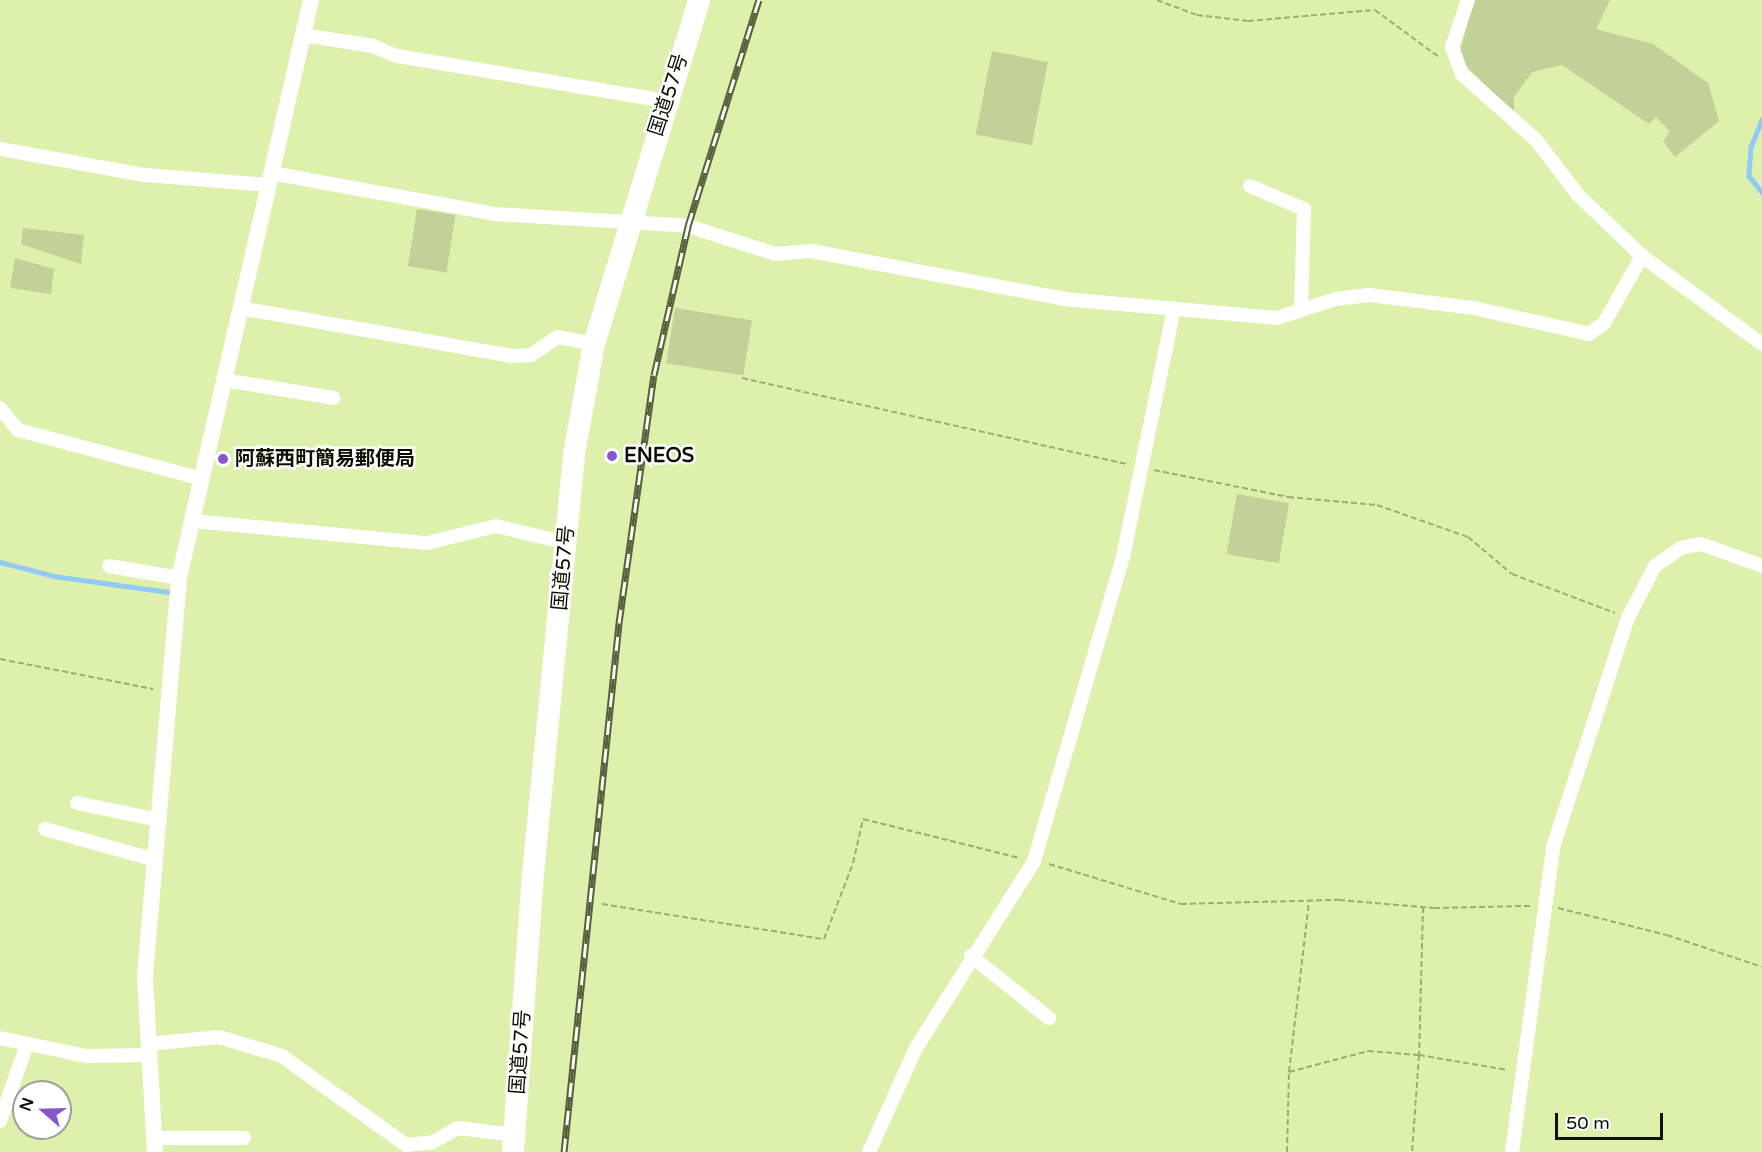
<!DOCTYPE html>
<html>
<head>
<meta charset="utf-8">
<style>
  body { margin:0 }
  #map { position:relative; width:1762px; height:1152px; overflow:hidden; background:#ddf0ac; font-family:"Varela Round","Noto Sans JP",sans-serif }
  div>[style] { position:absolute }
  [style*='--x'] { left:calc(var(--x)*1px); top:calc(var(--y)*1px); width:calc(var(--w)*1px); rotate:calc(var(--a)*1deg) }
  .green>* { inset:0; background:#c1d198; transform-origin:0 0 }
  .stream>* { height:4.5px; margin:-2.25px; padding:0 2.25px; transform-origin:2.25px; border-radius:2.25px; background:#90caf5 }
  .path>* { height:2px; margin-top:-1px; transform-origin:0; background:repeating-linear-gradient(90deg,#9cab77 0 6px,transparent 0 9px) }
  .minor>* { height:14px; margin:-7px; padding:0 7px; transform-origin:7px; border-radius:7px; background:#fff }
  .tertiary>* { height:16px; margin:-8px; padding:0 8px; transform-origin:8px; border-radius:8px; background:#fff }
  .trunk>* { height:22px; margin:-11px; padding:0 11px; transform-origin:11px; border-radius:11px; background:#fff }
  .rail>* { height:7px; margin-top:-3.5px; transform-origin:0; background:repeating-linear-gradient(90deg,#fff 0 14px,#56613d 0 28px); box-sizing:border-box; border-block:2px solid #56613d }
  .dots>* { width:16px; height:16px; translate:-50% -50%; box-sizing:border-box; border:3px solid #fff; border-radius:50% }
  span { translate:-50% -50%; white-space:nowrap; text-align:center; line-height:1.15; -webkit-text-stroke:5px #fff; paint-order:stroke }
  .street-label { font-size:20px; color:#0b1100 }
  .poi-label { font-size:20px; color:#0b1100; font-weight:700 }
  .left { translate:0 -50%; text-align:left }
  .north { position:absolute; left:12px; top:1080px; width:60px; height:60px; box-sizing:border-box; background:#fff; border:2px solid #9da099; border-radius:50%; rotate:290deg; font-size:16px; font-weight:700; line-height:24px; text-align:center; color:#0b1100 }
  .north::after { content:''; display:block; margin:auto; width:21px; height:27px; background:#8955cd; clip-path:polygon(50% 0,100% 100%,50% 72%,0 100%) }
  .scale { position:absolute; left:1555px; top:1113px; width:108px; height:27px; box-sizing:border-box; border:3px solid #0b1100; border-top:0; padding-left:8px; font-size:18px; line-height:21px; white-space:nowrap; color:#0b1100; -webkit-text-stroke:4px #fff; paint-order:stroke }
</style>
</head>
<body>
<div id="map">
  <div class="green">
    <i style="clip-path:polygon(1474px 0,1610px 0,1596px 29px,1653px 44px,1708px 83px,1719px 121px,1675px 157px,1663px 141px,1670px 131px,1656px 117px,1649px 124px,1562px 65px,1532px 72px,1514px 97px,1514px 113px,1463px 63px,1460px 52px)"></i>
    <i style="left:992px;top:51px;width:57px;height:85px;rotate:11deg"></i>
    <i style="left:417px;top:209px;width:39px;height:58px;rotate:9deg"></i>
    <i style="clip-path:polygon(23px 228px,84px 235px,81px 264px,21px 244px)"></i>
    <i style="clip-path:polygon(15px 258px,54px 269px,51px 294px,10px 288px)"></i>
    <i style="left:675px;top:308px;width:78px;height:56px;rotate:9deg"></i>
    <i style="left:1237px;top:494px;width:53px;height:61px;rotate:10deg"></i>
  </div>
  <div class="stream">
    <i style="--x:1762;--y:120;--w:29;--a:112"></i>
    <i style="--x:1751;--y:147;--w:29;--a:94"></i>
    <i style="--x:1749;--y:176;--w:21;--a:51"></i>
    <i style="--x:0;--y:562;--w:56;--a:14.5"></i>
    <i style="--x:54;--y:576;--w:115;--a:8"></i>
  </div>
  <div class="path">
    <i style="--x:1157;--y:0;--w:43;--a:20.6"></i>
    <i style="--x:1197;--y:15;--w:51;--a:6.7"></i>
    <i style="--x:1248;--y:21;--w:127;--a:-5"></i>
    <i style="--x:1375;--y:10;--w:81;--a:36.4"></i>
    <i style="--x:742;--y:378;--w:395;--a:12.6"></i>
    <i style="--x:1154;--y:470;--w:137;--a:11.4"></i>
    <i style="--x:1288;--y:497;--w:89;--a:5.1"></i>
    <i style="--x:1377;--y:505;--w:96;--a:19.4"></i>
    <i style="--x:1468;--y:537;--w:57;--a:40.1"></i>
    <i style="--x:1512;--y:574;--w:110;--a:20.7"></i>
    <i style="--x:0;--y:659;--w:156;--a:11.1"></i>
    <i style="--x:1049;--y:864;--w:138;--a:16.9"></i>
    <i style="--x:1181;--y:904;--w:158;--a:-1.5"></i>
    <i style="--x:1339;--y:900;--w:95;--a:4.8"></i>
    <i style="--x:1434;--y:908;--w:97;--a:-1.2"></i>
    <i style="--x:602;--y:904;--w:225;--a:9"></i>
    <i style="--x:824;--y:939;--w:81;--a:-69.1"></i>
    <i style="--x:853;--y:863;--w:45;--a:-77.2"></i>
    <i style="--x:863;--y:819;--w:162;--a:14"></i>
    <i style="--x:1423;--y:907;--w:148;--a:91.5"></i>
    <i style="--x:1419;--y:1055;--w:90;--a:9.6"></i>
    <i style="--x:1558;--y:908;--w:112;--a:13.9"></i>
    <i style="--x:1667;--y:935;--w:100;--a:18.6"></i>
    <i style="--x:1289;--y:1072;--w:82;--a:-14.9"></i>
    <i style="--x:1368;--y:1051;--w:51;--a:4.5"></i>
    <i style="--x:1419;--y:1055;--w:97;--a:94.1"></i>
    <i style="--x:1287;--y:1152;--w:80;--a:-88.6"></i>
    <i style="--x:1289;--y:1072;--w:172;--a:-83.3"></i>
  </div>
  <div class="minor">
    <i style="--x:1468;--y:0;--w:50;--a:108.8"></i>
    <i style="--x:1452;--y:47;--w:29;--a:70"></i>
    <i style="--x:1462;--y:74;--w:99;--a:41.7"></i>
    <i style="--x:1536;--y:140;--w:69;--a:52.6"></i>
    <i style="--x:1578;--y:195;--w:88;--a:43.6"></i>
    <i style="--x:1642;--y:256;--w:149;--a:36.3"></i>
    <i style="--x:303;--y:35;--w:71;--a:8.9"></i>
    <i style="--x:373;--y:46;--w:26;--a:23"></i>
    <i style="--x:397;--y:56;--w:274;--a:9.5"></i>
    <i style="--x:0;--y:149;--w:147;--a:10.2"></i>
    <i style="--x:145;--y:175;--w:123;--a:4.6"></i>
    <i style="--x:271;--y:173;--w:227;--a:10.4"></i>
    <i style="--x:494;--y:214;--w:194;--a:3.5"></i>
    <i style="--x:688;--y:226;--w:91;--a:17.8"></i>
    <i style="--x:775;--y:254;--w:36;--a:-5"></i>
    <i style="--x:811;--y:251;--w:258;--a:10.7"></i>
    <i style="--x:1064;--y:299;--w:214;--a:5.1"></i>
    <i style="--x:1277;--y:318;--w:62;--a:-17.9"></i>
    <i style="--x:1336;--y:299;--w:33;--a:-7"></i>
    <i style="--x:1369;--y:295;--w:106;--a:7.1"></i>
    <i style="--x:1474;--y:308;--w:118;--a:12.7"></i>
    <i style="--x:1589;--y:334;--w:19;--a:-36"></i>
    <i style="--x:1604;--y:323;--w:77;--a:-60.4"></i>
    <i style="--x:1250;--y:186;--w:59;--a:23.1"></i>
    <i style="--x:1304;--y:209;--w:101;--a:91.7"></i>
    <i style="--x:240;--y:308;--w:276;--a:10"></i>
    <i style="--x:512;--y:356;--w:19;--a:-3"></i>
    <i style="--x:531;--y:355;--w:32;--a:-34"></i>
    <i style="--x:558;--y:337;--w:37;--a:11"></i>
    <i style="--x:224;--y:380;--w:111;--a:9.3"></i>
    <i style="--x:0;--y:408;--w:28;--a:51"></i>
    <i style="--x:18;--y:430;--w:190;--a:14.9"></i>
    <i style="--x:193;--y:521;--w:235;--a:5.4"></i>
    <i style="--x:427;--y:543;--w:71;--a:-13.8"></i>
    <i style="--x:496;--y:526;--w:73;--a:13.5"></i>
    <i style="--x:109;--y:566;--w:71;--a:9.7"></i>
    <i style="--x:77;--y:803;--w:84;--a:11.7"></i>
    <i style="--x:45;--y:829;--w:114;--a:15.7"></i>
    <i style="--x:971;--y:956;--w:100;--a:38.5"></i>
    <i style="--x:0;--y:1038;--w:88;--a:11.8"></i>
    <i style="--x:86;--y:1056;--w:63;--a:-0.9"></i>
    <i style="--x:149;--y:1044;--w:70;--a:-5.7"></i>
    <i style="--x:219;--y:1037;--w:66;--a:16.8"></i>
    <i style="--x:282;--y:1056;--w:153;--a:35.7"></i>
    <i style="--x:406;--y:1145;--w:27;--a:-6"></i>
    <i style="--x:433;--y:1142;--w:29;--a:-29"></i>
    <i style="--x:458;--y:1128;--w:57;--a:7"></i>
    <i style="--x:0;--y:1121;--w:78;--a:-70.6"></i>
    <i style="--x:153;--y:1138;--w:91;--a:0"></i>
    <i style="--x:869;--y:1152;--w:114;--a:-65.7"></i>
    <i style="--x:916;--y:1048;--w:221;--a:-57.7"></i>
    <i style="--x:1034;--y:861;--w:317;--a:-73.7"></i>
    <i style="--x:1123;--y:557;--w:254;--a:-78.4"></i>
    <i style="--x:1512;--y:1152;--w:308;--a:-82.3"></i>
    <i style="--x:1553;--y:847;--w:241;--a:-71.9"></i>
    <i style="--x:1628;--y:618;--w:59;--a:-62.6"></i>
    <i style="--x:1655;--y:566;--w:32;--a:-35"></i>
    <i style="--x:1681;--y:548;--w:20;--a:-11"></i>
    <i style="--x:1701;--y:544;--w:65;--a:19.8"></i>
  </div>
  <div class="tertiary">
    <i style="--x:155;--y:1152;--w:176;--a:-93.3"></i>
    <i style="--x:145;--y:976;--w:399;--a:-85.1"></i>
    <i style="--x:179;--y:578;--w:593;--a:-77.14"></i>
  </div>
  <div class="trunk">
    <i style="--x:513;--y:1152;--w:279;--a:-85.9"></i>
    <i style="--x:533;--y:874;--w:422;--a:-84.4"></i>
    <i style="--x:574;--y:454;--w:112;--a:-79.7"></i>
    <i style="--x:594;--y:344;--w:360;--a:-73"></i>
  </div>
  <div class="rail">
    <i style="--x:564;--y:1152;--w:532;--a:-84.06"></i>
    <i style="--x:619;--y:623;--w:250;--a:-82"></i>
    <i style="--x:654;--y:375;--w:153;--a:-77.1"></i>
    <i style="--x:688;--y:226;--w:237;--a:-72.6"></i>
  </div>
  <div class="dots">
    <i style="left:612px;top:456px;background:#8955cd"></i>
    <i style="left:223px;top:459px;background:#8955cd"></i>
  </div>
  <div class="street-label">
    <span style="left:669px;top:95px;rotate:-72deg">国道57号</span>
    <span style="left:564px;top:568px;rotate:-85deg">国道57号</span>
    <span style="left:521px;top:1052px;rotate:-86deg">国道57号</span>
  </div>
  <div class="poi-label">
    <span class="left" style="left:624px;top:456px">ENEOS</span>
    <span class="left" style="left:235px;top:459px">阿蘇西町簡易郵便局</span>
  </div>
  <div class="north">N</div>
  <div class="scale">50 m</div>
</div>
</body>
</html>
